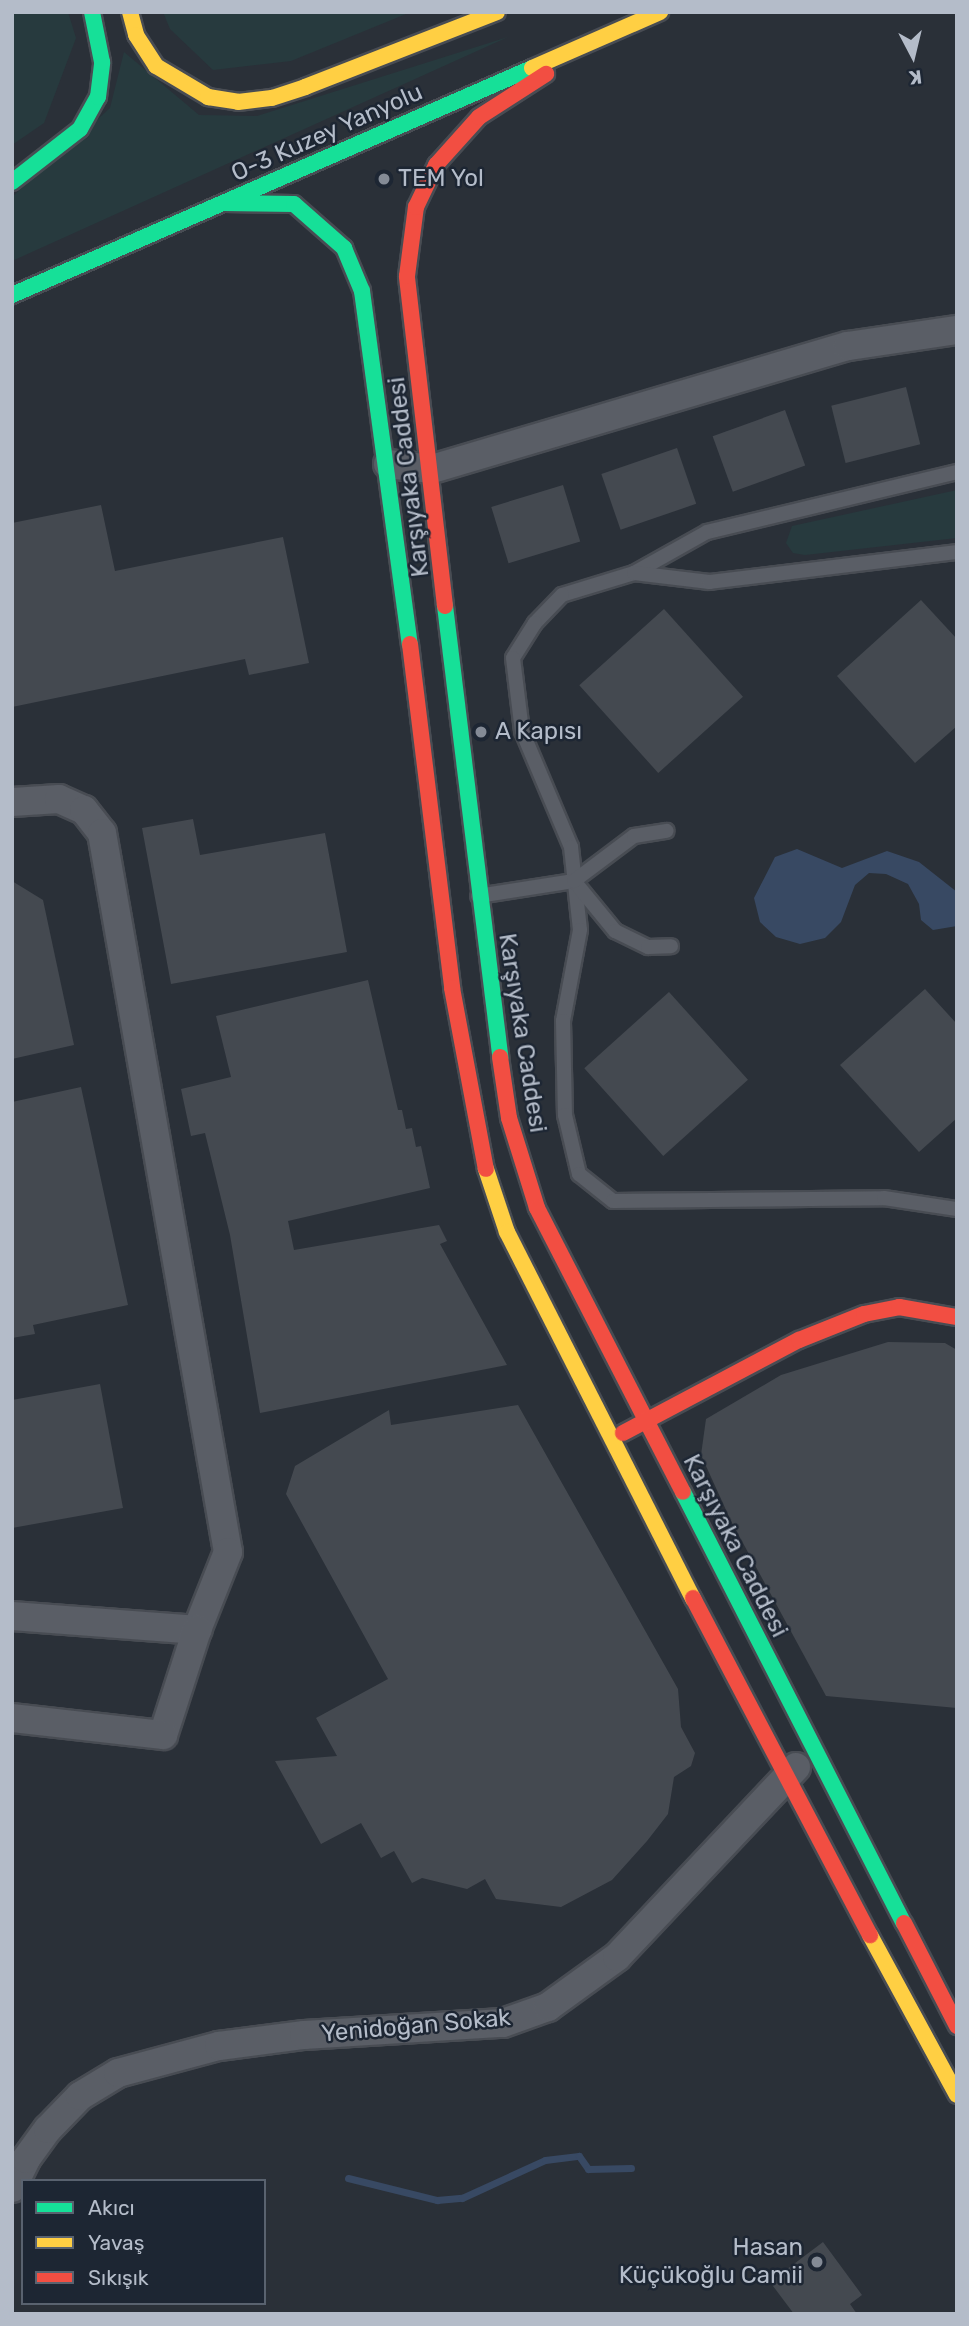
<!DOCTYPE html>
<html>
<head>
<meta charset="utf-8">
<style>
  body { margin:0 }
  #map { position:relative; width:969px; height:2326px; overflow:hidden; background:#2a3038; font-family:Rubik,sans-serif }
  div>[style] { position:absolute }
  [style*='--x'] { left:calc(var(--x)*1px); top:calc(var(--y)*1px); width:calc(var(--w)*1px); rotate:calc(var(--a)*1deg) }
  .green>* { inset:0; background:#273a3e }
  .water>* { inset:0; background:#384963 }
  .stream>* { height:7px; margin:-3.5px; padding:0 3.5px; transform-origin:3.5px; border-radius:3.5px; background:#384963 }
  .building>* { inset:0; background:#444950; transform-origin:0 0 }
  .roads { filter:drop-shadow(2px 0 #484c53) drop-shadow(-2px 0 #484c53) drop-shadow(0 2px #484c53) drop-shadow(0 -2px #484c53) }
  .lane>* { height:14px; margin:-7px; padding:0 7px; transform-origin:7px; border-radius:7px; background:#5a5e66 }
  .street>* { height:28px; margin:-14px; padding:0 14px; transform-origin:14px; border-radius:14px; background:#5a5e66 }
  .fast>* { height:16px; margin:-8px; padding:0 8px; transform-origin:8px; border-radius:8px; background:#16e098 }
  .slow>* { height:16px; margin:-8px; padding:0 8px; transform-origin:8px; border-radius:8px; background:#ffcf43 }
  .jam>* { height:16px; margin:-8px; padding:0 8px; transform-origin:8px; border-radius:8px; background:#f24e42 }
  .dots>* { width:19px; height:19px; translate:-50% -50%; box-sizing:border-box; border:4px solid #1d2633; border-radius:50% }
  span { translate:-50% -50%; white-space:nowrap; text-align:center; line-height:1.15; -webkit-text-stroke:5px #1d2633; paint-order:stroke }
  .street-label { font-size:24px; color:#b4bcc9 }
  .poi-label { font-size:24px; color:#b4bcc9 }
  .left { translate:0 -50%; text-align:left }
  .right { translate:-100% -50%; text-align:right }
  .frame { position:absolute; inset:0; border:14px solid #b4bcc9; pointer-events:none }
  .legend { position:absolute; left:21px; top:2179px; width:245px; height:126px; box-sizing:border-box; background:#1d2633; border:2px solid #59626f; margin:0; padding:9px 12px; list-style:none; font-size:21px; color:#b4bcc9 }
  .legend li { display:flex; align-items:center; gap:14px; height:35px }
  .legend b { width:35px; border:2px solid #59626f }
  .north { position:absolute; left:878px; top:21px; width:70px; height:70px; -webkit-text-stroke:5px #1d2633; paint-order:stroke; rotate:173deg; font-size:19px; font-weight:700; line-height:28px; text-align:center; color:#b4bcc9 }
  .north::after { content:''; display:block; margin:auto; width:24px; height:32px; background:#b4bcc9; clip-path:polygon(50% 0,100% 100%,50% 72%,0 100%) }
</style>
</head>
<body>
<div id="map">
  <div class="green">
    <i style="clip-path:polygon(12px 12px,68px 12px,76px 38px,44px 123px,12px 145px)"></i>
    <i style="clip-path:polygon(163px 12px,411px 12px,291px 61px,213px 70px,170px 29px)"></i>
    <i style="clip-path:polygon(508px 37px,12px 261px,12px 197px,110px 108px,124px 52px,199px 115px,257px 116px)"></i>
    <i style="clip-path:polygon(957px 490px,957px 538px,805px 555px,793px 553px,786px 543px,792px 526px)"></i>
  </div>
  <div class="water">
    <i style="clip-path:polygon(797px 849px,842px 868px,887px 851px,919px 862px,957px 892px,957px 926px,933px 930px,921px 920px,919px 904px,908px 884px,886px 874px,869px 873px,855px 885px,841px 922px,825px 938px,800px 944px,776px 937px,760px 922px,754px 898px,775px 857px)"></i>
  </div>
  <div class="stream">
    <i style="--x:348;--y:2178;--w:92;--a:13.9"></i>
    <i style="--x:437;--y:2200;--w:25;--a:-5"></i>
    <i style="--x:462;--y:2198;--w:91;--a:-24.6"></i>
    <i style="--x:545;--y:2160;--w:34;--a:-7"></i>
    <i style="--x:579;--y:2156;--w:16;--a:55"></i>
    <i style="--x:588;--y:2169;--w:43;--a:-1.3"></i>
  </div>
  <div class="building">
    <i style="left:906px;top:387px;width:59px;height:77px;rotate:76deg"></i>
    <i style="left:785px;top:410px;width:59px;height:77px;rotate:70deg"></i>
    <i style="left:677px;top:448px;width:59px;height:80px;rotate:71deg"></i>
    <i style="left:563px;top:485px;width:59px;height:75px;rotate:73deg"></i>
    <i style="clip-path:polygon(101px 505px,115px 571px,283px 537px,309px 663px,249px 675px,245px 659px,12px 707px,12px 523px)"></i>
    <i style="clip-path:polygon(921px 600px,957px 639px,957px 726px,915px 763px,837px 676px)"></i>
    <i style="left:664px;top:609px;width:118px;height:114px;rotate:48deg"></i>
    <i style="clip-path:polygon(193px 819px,200px 855px,325px 833px,347px 952px,171px 984px,142px 828px)"></i>
    <i style="clip-path:polygon(12px 881px,43px 900px,74px 1045px,12px 1059px)"></i>
    <i style="clip-path:polygon(368px 980px,398px 1110px,402px 1110px,406px 1129px,412px 1128px,416px 1147px,421px 1146px,430px 1188px,288px 1221px,294px 1250px,439px 1225px,447px 1241px,440px 1244px,507px 1365px,260px 1413px,230px 1235px,205px 1133px,191px 1136px,181px 1089px,231px 1077px,216px 1016px)"></i>
    <i style="clip-path:polygon(925px 989px,957px 1024px,957px 1118px,919px 1152px,840px 1065px)"></i>
    <i style="left:669px;top:992px;width:118px;height:114px;rotate:48deg"></i>
    <i style="clip-path:polygon(81px 1087px,128px 1305px,33px 1325px,35px 1334px,12px 1338px,12px 1102px)"></i>
    <i style="clip-path:polygon(888px 1342px,945px 1343px,957px 1350px,957px 1708px,826px 1696px,731px 1521px,701px 1455px,706px 1419px,781px 1375px)"></i>
    <i style="clip-path:polygon(100px 1384px,123px 1508px,12px 1528px,12px 1400px)"></i>
    <i style="clip-path:polygon(518px 1405px,678px 1689px,681px 1727px,695px 1753px,691px 1766px,674px 1777px,668px 1814px,647px 1841px,612px 1880px,561px 1907px,496px 1899px,485px 1879px,467px 1889px,422px 1878px,412px 1883px,394px 1851px,381px 1858px,361px 1823px,321px 1844px,275px 1761px,337px 1756px,316px 1718px,388px 1679px,286px 1494px,295px 1466px,389px 1410px,391px 1425px)"></i>
    <i style="clip-path:polygon(823px 2242px,862px 2295px,850px 2304px,857px 2314px,794px 2314px,770px 2282px)"></i>
  </div>
  <div class="roads">
    <div class="lane">
      <i style="--x:957;--y:472;--w:257;--a:166.5"></i>
      <i style="--x:707;--y:532;--w:84;--a:150.7"></i>
      <i style="--x:634;--y:573;--w:75;--a:163"></i>
      <i style="--x:562;--y:595;--w:39;--a:134"></i>
      <i style="--x:535;--y:623;--w:41;--a:122.2"></i>
      <i style="--x:513;--y:658;--w:74;--a:83"></i>
      <i style="--x:522;--y:731;--w:126;--a:67.1"></i>
      <i style="--x:571;--y:847;--w:83;--a:83.8"></i>
      <i style="--x:580;--y:930;--w:93;--a:100.6"></i>
      <i style="--x:563;--y:1021;--w:94;--a:88.8"></i>
      <i style="--x:565;--y:1115;--w:61;--a:76.7"></i>
      <i style="--x:579;--y:1174;--w:43;--a:38.5"></i>
      <i style="--x:613;--y:1201;--w:271;--a:-0.6"></i>
      <i style="--x:884;--y:1198;--w:74;--a:8.6"></i>
      <i style="--x:634;--y:573;--w:76;--a:6.8"></i>
      <i style="--x:709;--y:582;--w:250;--a:-6.9"></i>
      <i style="--x:574;--y:881;--w:65;--a:50.6"></i>
      <i style="--x:615;--y:931;--w:37;--a:26"></i>
      <i style="--x:648;--y:947;--w:23;--a:-2"></i>
      <i style="--x:478;--y:896;--w:97;--a:-8.9"></i>
      <i style="--x:574;--y:881;--w:75;--a:-36.9"></i>
      <i style="--x:634;--y:836;--w:33;--a:-9"></i>
    </div>
    <div class="street">
      <i style="--x:388;--y:464;--w:44;--a:6.5"></i>
      <i style="--x:432;--y:469;--w:434;--a:-16.5"></i>
      <i style="--x:848;--y:346;--w:110;--a:-8.4"></i>
      <i style="--x:12;--y:802;--w:47;--a:-3.7"></i>
      <i style="--x:59;--y:799;--w:27;--a:24"></i>
      <i style="--x:84;--y:810;--w:29;--a:52"></i>
      <i style="--x:102;--y:833;--w:730;--a:80.06"></i>
      <i style="--x:228;--y:1552;--w:84;--a:111.7"></i>
      <i style="--x:12;--y:1616;--w:186;--a:4.3"></i>
      <i style="--x:197;--y:1630;--w:110;--a:107.9"></i>
      <i style="--x:163;--y:1735;--w:152;--a:-173.6"></i>
      <i style="--x:12;--y:2188;--w:32;--a:-64"></i>
      <i style="--x:26;--y:2159;--w:37;--a:-54"></i>
      <i style="--x:48;--y:2129;--w:46;--a:-45.9"></i>
      <i style="--x:80;--y:2096;--w:44;--a:-31.2"></i>
      <i style="--x:118;--y:2073;--w:105;--a:-15"></i>
      <i style="--x:219;--y:2046;--w:86;--a:-7.4"></i>
      <i style="--x:304;--y:2035;--w:199;--a:-3.5"></i>
      <i style="--x:503;--y:2023;--w:48;--a:-19.6"></i>
      <i style="--x:548;--y:2007;--w:85;--a:-35.9"></i>
      <i style="--x:617;--y:1957;--w:261;--a:-46.7"></i>
    </div>
    <div class="fast">
      <i style="--x:12;--y:182;--w:86;--a:-37.9"></i>
      <i style="--x:80;--y:129;--w:37;--a:-61"></i>
      <i style="--x:98;--y:97;--w:35;--a:-83"></i>
      <i style="--x:102;--y:62;--w:51;--a:-101.3"></i>
      <i style="--x:224;--y:203;--w:70;--a:0.8"></i>
      <i style="--x:294;--y:204;--w:67;--a:41.3"></i>
      <i style="--x:344;--y:248;--w:47;--a:67.3"></i>
      <i style="--x:362;--y:291;--w:356;--a:82.3"></i>
      <i style="--x:12;--y:295;--w:567;--a:-23.58"></i>
      <i style="--x:445;--y:606;--w:454;--a:83"></i>
      <i style="--x:683;--y:1492;--w:484;--a:62.9"></i>
    </div>
    <div class="slow">
      <i style="--x:130;--y:12;--w:24;--a:75"></i>
      <i style="--x:136;--y:35;--w:37;--a:57"></i>
      <i style="--x:156;--y:66;--w:61;--a:30.8"></i>
      <i style="--x:208;--y:97;--w:30;--a:9"></i>
      <i style="--x:238;--y:102;--w:34;--a:-7"></i>
      <i style="--x:272;--y:98;--w:35;--a:-18"></i>
      <i style="--x:305;--y:87;--w:206;--a:-21.3"></i>
      <i style="--x:532;--y:68;--w:140;--a:-23.6"></i>
      <i style="--x:486;--y:1169;--w:66;--a:71.6"></i>
      <i style="--x:507;--y:1232;--w:411;--a:63.1"></i>
      <i style="--x:870;--y:1935;--w:182;--a:61.5"></i>
    </div>
    <div class="jam">
      <i style="--x:445;--y:606;--w:332;--a:-96.6"></i>
      <i style="--x:407;--y:276;--w:70;--a:-82.6"></i>
      <i style="--x:416;--y:207;--w:47;--a:-64.5"></i>
      <i style="--x:436;--y:165;--w:64;--a:-48.1"></i>
      <i style="--x:479;--y:117;--w:80;--a:-32.7"></i>
      <i style="--x:410;--y:644;--w:347;--a:83"></i>
      <i style="--x:452;--y:988;--w:184;--a:79.4"></i>
      <i style="--x:500;--y:1057;--w:62;--a:81.6"></i>
      <i style="--x:509;--y:1118;--w:94;--a:72.7"></i>
      <i style="--x:537;--y:1208;--w:319;--a:62.8"></i>
      <i style="--x:623;--y:1433;--w:199;--a:-27.9"></i>
      <i style="--x:799;--y:1340;--w:70;--a:-21.8"></i>
      <i style="--x:864;--y:1314;--w:36;--a:-11"></i>
      <i style="--x:899;--y:1307;--w:59;--a:9.8"></i>
      <i style="--x:693;--y:1598;--w:381;--a:62.3"></i>
      <i style="--x:904;--y:1923;--w:116;--a:62.8"></i>
    </div>
  </div>
  <div class="dots">
    <i style="left:384px;top:179px;background:#848b96"></i>
    <i style="left:481px;top:732px;background:#848b96"></i>
    <i style="left:817px;top:2262px;background:#848b96"></i>
  </div>
  <div class="street-label">
    <span style="left:327px;top:133px;rotate:-24deg">O-3 Kuzey Yanyolu</span>
    <span style="left:409px;top:477px;rotate:-97deg">Karşıyaka Caddesi</span>
    <span style="left:522px;top:1033px;rotate:81deg">Karşıyaka Caddesi</span>
    <span style="left:735px;top:1546px;rotate:63deg">Karşıyaka Caddesi</span>
    <span style="left:416px;top:2026px;rotate:-5deg">Yenidoğan Sokak</span>
  </div>
  <div class="poi-label">
    <span class="left" style="left:398px;top:179px">TEM Yol</span>
    <span class="left" style="left:495px;top:732px">A Kapısı</span>
    <span class="right" style="left:803px;top:2262px">Hasan<br>Küçükoğlu Camii</span>
  </div>
  <div class="frame"></div>
  <ul class="legend">
  <li><b style="height:9px;background:#16e098"></b>Akıcı</li>
  <li><b style="height:9px;background:#ffcf43"></b>Yavaş</li>
  <li><b style="height:9px;background:#f24e42"></b>Sıkışık</li>
  </ul>
  <div class="north">K</div>
</div>
</body>
</html>
